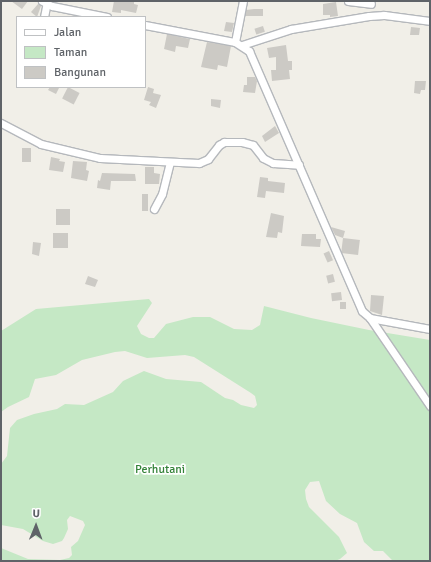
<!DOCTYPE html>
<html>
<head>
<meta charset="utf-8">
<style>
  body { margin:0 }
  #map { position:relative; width:431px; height:562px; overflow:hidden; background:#f1efe8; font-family:Signika,sans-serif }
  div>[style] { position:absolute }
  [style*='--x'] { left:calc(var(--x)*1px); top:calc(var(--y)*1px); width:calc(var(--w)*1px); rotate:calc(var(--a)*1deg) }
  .green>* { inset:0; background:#c5e8c5 }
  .building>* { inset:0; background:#cccac5; transform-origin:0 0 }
  .roads { filter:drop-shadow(1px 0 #b5b8bc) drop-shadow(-1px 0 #b5b8bc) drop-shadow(0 1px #b5b8bc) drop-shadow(0 -1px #b5b8bc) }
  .minor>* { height:7px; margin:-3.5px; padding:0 3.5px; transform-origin:3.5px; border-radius:3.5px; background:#fff }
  span { translate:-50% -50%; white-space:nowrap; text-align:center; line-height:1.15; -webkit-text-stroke:3.5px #fff; paint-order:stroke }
  .park-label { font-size:12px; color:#348238 }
  .frame { position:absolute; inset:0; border:2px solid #5f6368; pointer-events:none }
  .legend { position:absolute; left:16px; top:16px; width:130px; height:72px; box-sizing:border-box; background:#fff; border:1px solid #bfc1c3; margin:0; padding:5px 7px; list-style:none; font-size:12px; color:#5f6368 }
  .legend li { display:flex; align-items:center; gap:8px; height:20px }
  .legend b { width:20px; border:1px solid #bfc1c3 }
  .north { position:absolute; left:16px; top:506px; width:40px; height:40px; -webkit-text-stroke:3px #fff; paint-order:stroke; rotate:1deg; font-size:11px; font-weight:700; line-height:16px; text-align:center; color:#5f6368 }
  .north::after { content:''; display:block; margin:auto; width:14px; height:18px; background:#5f6368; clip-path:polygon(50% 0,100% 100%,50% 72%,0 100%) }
</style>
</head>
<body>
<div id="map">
  <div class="green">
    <i style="clip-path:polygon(149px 299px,152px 303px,137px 326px,141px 334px,149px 338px,154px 338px,166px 324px,193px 317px,210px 317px,234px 329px,252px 330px,260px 325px,264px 306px,311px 318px,369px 330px,430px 340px,430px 561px,393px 561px,383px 551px,374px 551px,364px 542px,357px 523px,340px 514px,326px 501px,319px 481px,310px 482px,305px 490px,306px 499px,309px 507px,339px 537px,347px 553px,340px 559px,335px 561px,1px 561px,1px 548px,28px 559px,60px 560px,69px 558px,72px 555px,71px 547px,78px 541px,85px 525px,83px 521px,70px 516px,67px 520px,68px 529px,64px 538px,62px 541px,53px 544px,43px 541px,23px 529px,1px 525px,1px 464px,7px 456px,10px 428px,17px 420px,34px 414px,57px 409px,65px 404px,84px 405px,113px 392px,123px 381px,144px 371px,166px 379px,201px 382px,225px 398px,233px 400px,241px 405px,254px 408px,257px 405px,255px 396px,251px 393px,194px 357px,185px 355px,147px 358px,125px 351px,115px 352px,82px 360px,56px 375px,35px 379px,29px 397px,8px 407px,1px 412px,1px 331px,36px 309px)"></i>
  </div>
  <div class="building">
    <i style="clip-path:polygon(11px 1px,28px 1px,22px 9px)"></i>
    <i style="clip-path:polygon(114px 1px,134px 1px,134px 4px,138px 5px,136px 13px,121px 10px,121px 13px,112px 12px)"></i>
    <i style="clip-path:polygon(336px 2px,338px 16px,330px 17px,330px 15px,323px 15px,323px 4px)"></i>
    <i style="clip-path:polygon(38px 4px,41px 6px,37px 17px,31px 12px)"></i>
    <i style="clip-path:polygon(254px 9px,263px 9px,263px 16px,245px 16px,246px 10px)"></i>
    <i style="clip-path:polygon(226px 22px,234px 23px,232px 32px,224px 31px)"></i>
    <i style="left:263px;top:26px;width:6px;height:9px;rotate:72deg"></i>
    <i style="clip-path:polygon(411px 27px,420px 28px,419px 35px,410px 35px)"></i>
    <i style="clip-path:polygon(167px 34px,190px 39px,188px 48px,176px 46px,175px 52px,164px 49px)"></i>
    <i style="clip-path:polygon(207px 42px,231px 46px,227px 67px,218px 65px,217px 70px,201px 67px)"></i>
    <i style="clip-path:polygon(286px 45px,288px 61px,292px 61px,292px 70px,289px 70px,290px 79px,272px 81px,271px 70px,276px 70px,276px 57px,269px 58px,267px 48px)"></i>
    <i style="clip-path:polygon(247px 77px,255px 77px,257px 81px,255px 93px,243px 92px,244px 85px,247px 85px)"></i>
    <i style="clip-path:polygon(415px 81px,426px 81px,425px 90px,421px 90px,420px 94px,414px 93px)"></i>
    <i style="clip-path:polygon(50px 87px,59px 88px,56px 94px,48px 90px)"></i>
    <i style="left:68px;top:87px;width:13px;height:13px;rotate:27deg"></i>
    <i style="clip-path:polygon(148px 87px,154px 89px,153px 93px,161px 95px,156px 108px,149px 105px,151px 102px,144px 100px)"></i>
    <i style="clip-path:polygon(211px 99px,221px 100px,220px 108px,211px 106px)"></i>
    <i style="clip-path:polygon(275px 126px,279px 133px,265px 142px,262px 136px)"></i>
    <i style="left:22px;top:148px;width:9px;height:14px"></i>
    <i style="clip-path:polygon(51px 157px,60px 159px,59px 161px,65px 162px,63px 172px,49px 170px)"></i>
    <i style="clip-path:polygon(73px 161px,87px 162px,86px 170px,89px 171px,87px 181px,71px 178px)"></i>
    <i style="clip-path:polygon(145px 167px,154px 167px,154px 173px,160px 174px,159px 184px,145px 184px)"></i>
    <i style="clip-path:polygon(102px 173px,135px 174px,136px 181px,111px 181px,110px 190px,97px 188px,98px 180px,100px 181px)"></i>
    <i style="clip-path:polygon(260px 177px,268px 178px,268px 181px,285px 183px,284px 193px,266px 191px,265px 198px,257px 197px)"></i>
    <i style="left:142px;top:194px;width:6px;height:17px"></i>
    <i style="left:56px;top:209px;width:14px;height:16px"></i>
    <i style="clip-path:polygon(271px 213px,284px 216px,282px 233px,278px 232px,277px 238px,266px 237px)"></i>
    <i style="clip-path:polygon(331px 227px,345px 231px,343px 238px,335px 235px)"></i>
    <i style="left:53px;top:233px;width:15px;height:15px"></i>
    <i style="clip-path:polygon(302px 234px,316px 234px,316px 239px,321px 239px,320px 247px,301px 246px)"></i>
    <i style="left:343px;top:238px;width:17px;height:15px;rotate:7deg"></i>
    <i style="clip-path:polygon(33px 242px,41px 243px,39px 256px,32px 254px)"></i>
    <i style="left:329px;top:251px;width:10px;height:6px;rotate:66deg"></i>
    <i style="left:333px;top:274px;width:8px;height:7px;rotate:76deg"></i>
    <i style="clip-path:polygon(88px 276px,98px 280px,95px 287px,85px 284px)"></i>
    <i style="left:341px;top:292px;width:8px;height:10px;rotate:83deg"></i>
    <i style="clip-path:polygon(371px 295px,384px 296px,382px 315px,370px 311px)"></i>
    <i style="left:340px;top:302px;width:6px;height:7px"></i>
  </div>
  <div class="roads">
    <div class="minor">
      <i style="--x:42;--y:1;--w:11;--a:27"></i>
      <i style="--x:52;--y:6;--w:56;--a:11.3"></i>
      <i style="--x:348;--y:1;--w:23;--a:7"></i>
      <i style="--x:44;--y:17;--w:16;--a:-79"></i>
      <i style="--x:145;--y:25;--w:92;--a:10.7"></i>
      <i style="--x:235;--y:42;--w:17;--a:33"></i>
      <i style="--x:249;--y:51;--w:283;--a:66.5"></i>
      <i style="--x:362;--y:311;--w:11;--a:41"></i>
      <i style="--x:370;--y:318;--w:61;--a:10.4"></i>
      <i style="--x:235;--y:42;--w:42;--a:-79"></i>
      <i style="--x:242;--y:45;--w:52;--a:-18.1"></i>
      <i style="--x:291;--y:29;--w:79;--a:-9.5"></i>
      <i style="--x:369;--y:16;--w:15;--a:-4"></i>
      <i style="--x:384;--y:15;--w:46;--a:7.4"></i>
      <i style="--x:1;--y:123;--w:45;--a:27.7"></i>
      <i style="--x:41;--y:144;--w:61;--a:13.3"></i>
      <i style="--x:100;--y:158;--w:99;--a:2.9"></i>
      <i style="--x:199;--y:163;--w:10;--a:-24"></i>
      <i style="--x:208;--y:159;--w:18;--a:-52"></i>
      <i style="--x:219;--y:145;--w:6;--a:-31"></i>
      <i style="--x:224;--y:142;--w:18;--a:0"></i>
      <i style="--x:242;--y:142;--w:11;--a:15"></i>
      <i style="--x:253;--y:145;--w:16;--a:52"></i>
      <i style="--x:263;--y:158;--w:11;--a:27"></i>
      <i style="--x:273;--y:163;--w:26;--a:4"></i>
      <i style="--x:154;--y:209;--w:17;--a:-62"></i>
      <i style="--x:162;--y:194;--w:33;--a:-76"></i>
      <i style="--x:370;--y:318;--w:107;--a:55.7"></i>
    </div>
  </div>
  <div class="park-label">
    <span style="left:160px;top:470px">Perhutani</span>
  </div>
  <div class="frame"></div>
  <ul class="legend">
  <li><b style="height:5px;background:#fff"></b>Jalan</li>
  <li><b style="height:11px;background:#c5e8c5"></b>Taman</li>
  <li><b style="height:11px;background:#cccac5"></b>Bangunan</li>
  </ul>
  <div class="north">U</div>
</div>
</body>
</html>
